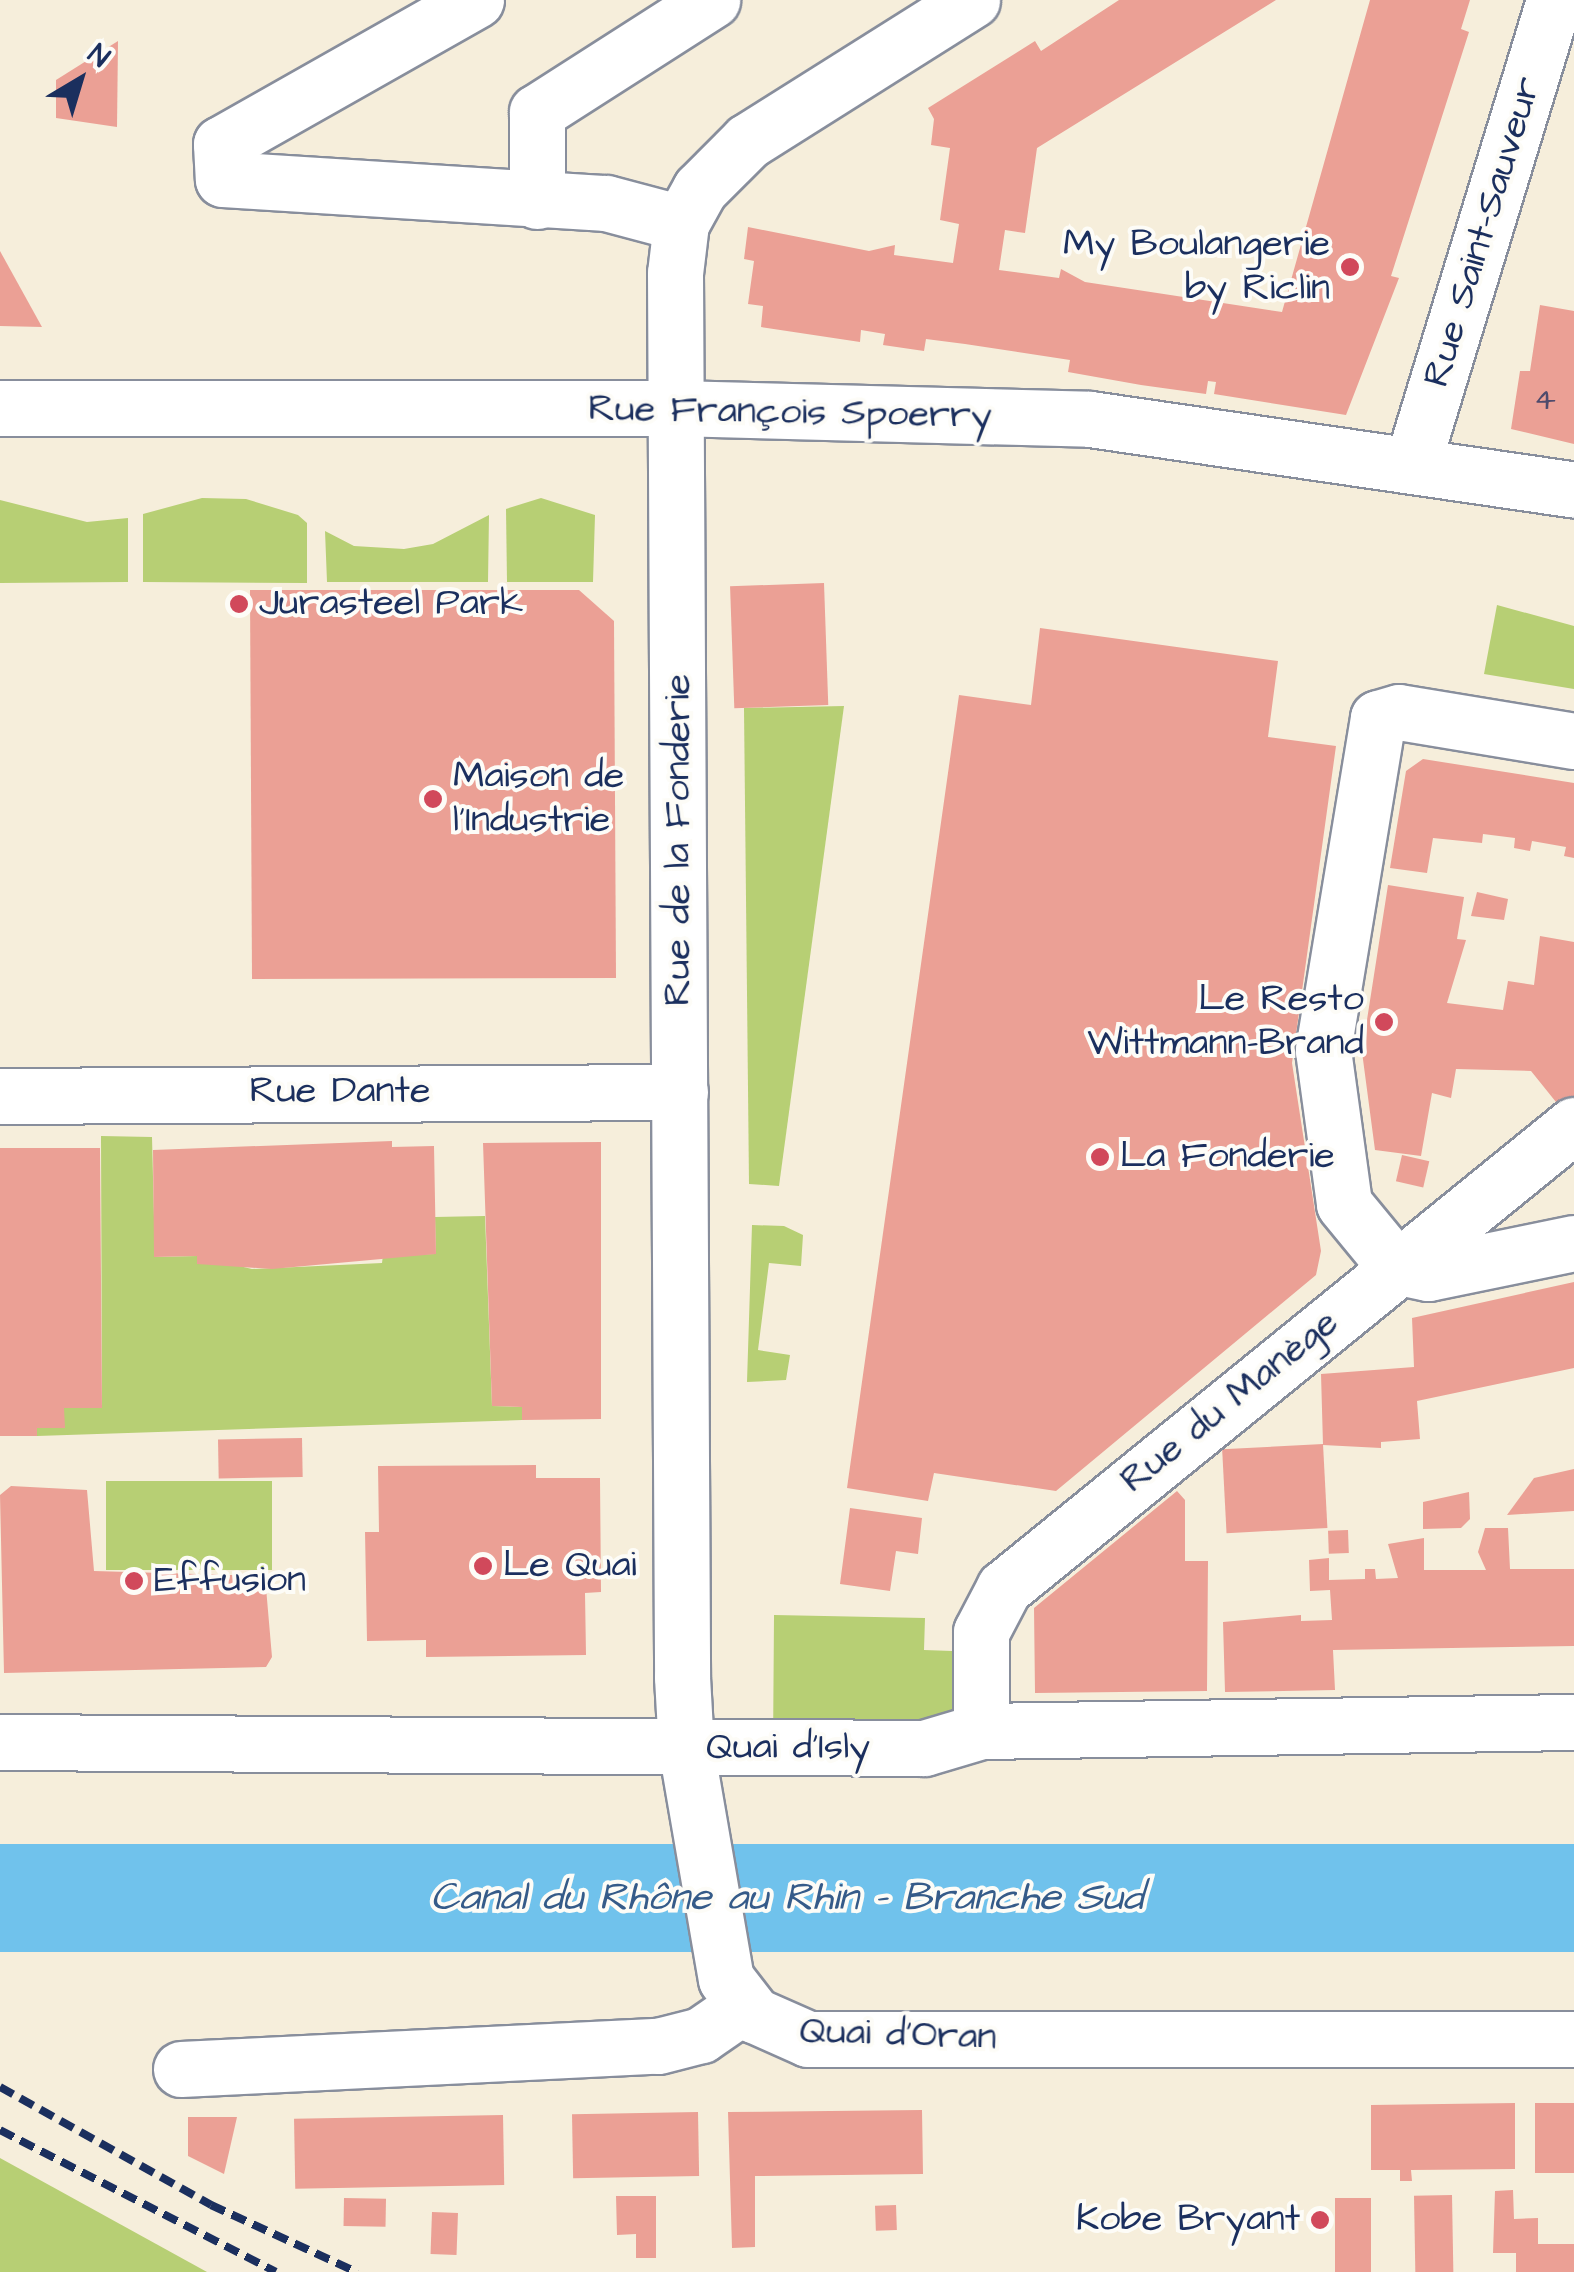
<!DOCTYPE html>
<html>
<head>
<meta charset="utf-8">
<style>
  body { margin:0 }
  #map { position:relative; width:1574px; height:2272px; overflow:hidden; background:#f6eedb; font-family:"Architects Daughter",sans-serif }
  div>[style] { position:absolute }
  [style*='--x'] { left:calc(var(--x)*1px); top:calc(var(--y)*1px); width:calc(var(--w)*1px); rotate:calc(var(--a)*1deg) }
  .green>* { inset:0; background:#b7cf74; transform-origin:0 0 }
  .water>* { inset:0; background:#70c2ec; transform-origin:0 0 }
  .building>* { inset:0; background:#eba095; transform-origin:0 0 }
  .roads { filter:drop-shadow(2px 0 #888e9c) drop-shadow(-2px 0 #888e9c) drop-shadow(0 2px #888e9c) drop-shadow(0 -2px #888e9c) }
  .minor>* { height:55px; margin:-27.5px; padding:0 27.5px; transform-origin:27.5px; border-radius:27.5px; background:#fff }
  .rail>* { height:8px; margin-top:-4px; transform-origin:0; background:repeating-linear-gradient(90deg,#1b2f5e 0 15px,transparent 0 23px) }
  .dots>* { width:28px; height:28px; translate:-50% -50%; box-sizing:border-box; border:5px solid #fdfcf7; border-radius:50% }
  span { translate:-50% -50%; white-space:nowrap; text-align:center; line-height:1.15; -webkit-text-stroke:8px #fdfcf7; paint-order:stroke }
  .number-label { font-size:32px; color:#4f4b6c }
  .number-label span { -webkit-text-stroke-width:0 }
  .street-label { font-size:38px; color:#1b2f5e }
  .poi-label { font-size:38px; color:#1b2f5e }
  .right { translate:-100% -50%; text-align:right }
  .left { translate:0 -50%; text-align:left }
  .water-label { font-size:40px; color:#355b89; font-style:italic }
  .north { position:absolute; left:30px; top:30px; width:100px; height:100px; -webkit-text-stroke:8px #fdfcf7; paint-order:stroke; rotate:38deg; font-size:28px; font-weight:700; line-height:40px; text-align:center; color:#1b2f5e }
  .north::after { content:''; display:block; margin:auto; width:35px; height:45px; background:#1b2f5e; clip-path:polygon(50% 0,100% 100%,50% 72%,0 100%) }
</style>
</head>
<body>
<div id="map">
  <div class="green">
    <i style="clip-path:polygon(202px 498px,246px 499px,298px 515px,307px 523px,307px 583px,143px 582px,143px 514px)"></i>
    <i style="clip-path:polygon(541px 498px,595px 515px,593px 582px,507px 582px,506px 509px)"></i>
    <i style="clip-path:polygon(0 500px,87px 522px,128px 518px,128px 582px,0 583px)"></i>
    <i style="clip-path:polygon(489px 515px,488px 582px,327px 582px,325px 531px,354px 546px,404px 549px,433px 544px)"></i>
    <i style="clip-path:polygon(1497px 605px,1574px 626px,1574px 689px,1484px 674px)"></i>
    <i style="clip-path:polygon(844px 706px,779px 1186px,749px 1184px,744px 708px)"></i>
    <i style="clip-path:polygon(101px 1136px,152px 1137px,155px 1257px,197px 1256px,252px 1269px,382px 1263px,383px 1255px,436px 1254px,435px 1217px,485px 1216px,492px 1406px,522px 1407px,522px 1420px,37px 1436px,37px 1428px,64px 1408px,102px 1407px)"></i>
    <i style="clip-path:polygon(752px 1225px,784px 1226px,803px 1235px,801px 1266px,769px 1263px,758px 1350px,790px 1355px,786px 1380px,747px 1382px)"></i>
    <i style="left:106px;top:1481px;width:166px;height:89px"></i>
    <i style="clip-path:polygon(774px 1615px,925px 1618px,924px 1650px,980px 1652px,981px 1731px,773px 1748px)"></i>
    <i style="clip-path:polygon(0 2158px,207px 2272px,0 2272px)"></i>
  </div>
  <div class="water">
    <i style="left:1574px;top:1844px;width:108px;height:1574px;rotate:90deg"></i>
  </div>
  <div class="building">
    <i style="clip-path:polygon(1119px 0,1276px 0,1037px 148px,1025px 233px,1005px 230px,999px 270px,1059px 278px,1061px 269px,1085px 282px,1282px 312px,1370px 0,1470px 0,1461px 29px,1469px 32px,1391px 276px,1399px 278px,1346px 415px,1214px 394px,1216px 382px,1208px 381px,1206px 394px,1141px 385px,1068px 372px,1070px 360px,965px 344px,926px 339px,924px 351px,883px 345px,885px 334px,861px 330px,860px 342px,761px 327px,763px 306px,748px 304px,754px 261px,744px 259px,748px 227px,869px 251px,895px 245px,894px 255px,953px 263px,959px 224px,940px 220px,950px 148px,931px 145px,934px 119px,928px 108px,1035px 41px,1041px 51px)"></i>
    <i style="clip-path:polygon(118px 41px,117px 127px,56px 118px,56px 80px)"></i>
    <i style="clip-path:polygon(0 251px,42px 327px,0 326px)"></i>
    <i style="clip-path:polygon(1540px 305px,1574px 311px,1574px 444px,1511px 429px,1520px 371px,1530px 371px)"></i>
    <i style="left:824px;top:583px;width:122px;height:94px;rotate:88deg"></i>
    <i style="clip-path:polygon(250px 590px,579px 590px,614px 621px,616px 978px,252px 979px)"></i>
    <i style="clip-path:polygon(1040px 628px,1278px 661px,1268px 737px,1336px 746px,1292px 1063px,1321px 1251px,1316px 1275px,1056px 1491px,934px 1473px,928px 1501px,847px 1488px,959px 695px,1031px 705px)"></i>
    <i style="clip-path:polygon(1423px 759px,1574px 783px,1574px 858px,1564px 856px,1566px 847px,1532px 841px,1530px 851px,1514px 848px,1515px 838px,1483px 834px,1482px 843px,1433px 838px,1427px 873px,1390px 868px,1406px 771px)"></i>
    <i style="clip-path:polygon(1388px 885px,1464px 897px,1457px 939px,1466px 940px,1447px 1003px,1503px 1010px,1508px 981px,1534px 985px,1540px 936px,1574px 942px,1574px 1096px,1560px 1107px,1531px 1071px,1456px 1069px,1451px 1098px,1432px 1093px,1421px 1156px,1375px 1150px,1362px 1052px)"></i>
    <i style="clip-path:polygon(1477px 892px,1508px 899px,1504px 920px,1471px 916px)"></i>
    <i style="clip-path:polygon(392px 1141px,392px 1147px,434px 1146px,436px 1254px,272px 1269px,197px 1264px,197px 1256px,154px 1257px,153px 1150px)"></i>
    <i style="clip-path:polygon(601px 1142px,601px 1419px,522px 1420px,522px 1407px,492px 1406px,483px 1143px)"></i>
    <i style="clip-path:polygon(0 1148px,100px 1148px,102px 1408px,64px 1408px,65px 1428px,37px 1428px,37px 1436px,0 1436px)"></i>
    <i style="left:1402px;top:1155px;width:28px;height:27px;rotate:13deg"></i>
    <i style="clip-path:polygon(1574px 1282px,1574px 1368px,1417px 1401px,1420px 1439px,1381px 1442px,1381px 1448px,1323px 1445px,1321px 1374px,1414px 1367px,1412px 1318px)"></i>
    <i style="left:302px;top:1438px;width:39px;height:84px;rotate:89deg"></i>
    <i style="left:1323px;top:1444px;width:84px;height:101px;rotate:87deg"></i>
    <i style="clip-path:polygon(536px 1465px,536px 1478px,600px 1478px,601px 1592px,585px 1593px,586px 1655px,426px 1657px,426px 1640px,367px 1641px,365px 1532px,379px 1532px,378px 1466px)"></i>
    <i style="clip-path:polygon(1574px 1469px,1574px 1511px,1507px 1515px,1534px 1478px)"></i>
    <i style="clip-path:polygon(11px 1486px,87px 1490px,94px 1571px,265px 1576px,272px 1657px,266px 1667px,4px 1673px,0 1495px)"></i>
    <i style="clip-path:polygon(1177px 1491px,1185px 1500px,1185px 1561px,1208px 1561px,1207px 1691px,1035px 1693px,1034px 1608px)"></i>
    <i style="clip-path:polygon(1469px 1492px,1470px 1519px,1461px 1528px,1423px 1529px,1423px 1502px)"></i>
    <i style="clip-path:polygon(850px 1508px,922px 1518px,918px 1554px,896px 1551px,890px 1591px,840px 1584px)"></i>
    <i style="clip-path:polygon(1485px 1528px,1508px 1528px,1510px 1569px,1574px 1569px,1574px 1646px,1333px 1650px,1335px 1690px,1225px 1692px,1223px 1622px,1301px 1615px,1301px 1621px,1332px 1620px,1330px 1590px,1310px 1591px,1309px 1560px,1329px 1558px,1329px 1580px,1365px 1579px,1365px 1569px,1375px 1569px,1376px 1579px,1398px 1578px,1388px 1544px,1424px 1538px,1424px 1570px,1486px 1570px,1478px 1552px)"></i>
    <i style="left:1348px;top:1530px;width:23px;height:20px;rotate:88deg"></i>
    <i style="clip-path:polygon(1515px 2103px,1515px 2169px,1411px 2170px,1412px 2181px,1400px 2181px,1400px 2170px,1371px 2170px,1371px 2105px)"></i>
    <i style="left:1535px;top:2103px;width:39px;height:70px"></i>
    <i style="clip-path:polygon(922px 2110px,923px 2174px,755px 2176px,755px 2247px,732px 2248px,728px 2112px)"></i>
    <i style="left:698px;top:2112px;width:64px;height:126px;rotate:89deg"></i>
    <i style="left:503px;top:2115px;width:70px;height:209px;rotate:89deg"></i>
    <i style="clip-path:polygon(188px 2117px,237px 2117px,224px 2174px,188px 2156px)"></i>
    <i style="clip-path:polygon(1513px 2190px,1514px 2219px,1538px 2218px,1538px 2244px,1574px 2244px,1574px 2272px,1516px 2272px,1516px 2253px,1493px 2253px,1495px 2191px)"></i>
    <i style="left:1452px;top:2195px;width:77px;height:38px;rotate:89deg"></i>
    <i style="clip-path:polygon(616px 2196px,656px 2196px,656px 2258px,636px 2258px,636px 2234px,617px 2235px)"></i>
    <i style="left:344px;top:2198px;width:42px;height:28px;rotate:1deg"></i>
    <i style="left:1335px;top:2198px;width:36px;height:74px"></i>
    <i style="left:896px;top:2205px;width:25px;height:21px;rotate:88deg"></i>
    <i style="left:432px;top:2212px;width:26px;height:42px;rotate:2deg"></i>
  </div>
  <div class="roads">
    <div class="minor">
      <i style="--x:476;--y:0;--w:293;--a:150.5"></i>
      <i style="--x:221;--y:144;--w:35;--a:87"></i>
      <i style="--x:223;--y:179;--w:384;--a:3.6"></i>
      <i style="--x:606;--y:203;--w:78;--a:14.9"></i>
      <i style="--x:972;--y:0;--w:265;--a:147.8"></i>
      <i style="--x:748;--y:141;--w:68;--a:135"></i>
      <i style="--x:700;--y:189;--w:39;--a:119"></i>
      <i style="--x:681;--y:223;--w:50;--a:96.8"></i>
      <i style="--x:675;--y:273;--w:1404;--a:89.71"></i>
      <i style="--x:682;--y:1677;--w:71;--a:86.8"></i>
      <i style="--x:686;--y:1748;--w:234;--a:80.2"></i>
      <i style="--x:726;--y:1979;--w:46;--a:52.1"></i>
      <i style="--x:754;--y:2015;--w:59;--a:24"></i>
      <i style="--x:808;--y:2039;--w:766;--a:0"></i>
      <i style="--x:537;--y:201;--w:89;--a:-90"></i>
      <i style="--x:537;--y:112;--w:208;--a:-32.6"></i>
      <i style="--x:0;--y:408;--w:675;--a:0"></i>
      <i style="--x:675;--y:408;--w:415;--a:1.5"></i>
      <i style="--x:1090;--y:419;--w:489;--a:8.3"></i>
      <i style="--x:1412;--y:465;--w:486;--a:-73"></i>
      <i style="--x:1574;--y:741;--w:177;--a:-170.6"></i>
      <i style="--x:1399;--y:712;--w:22;--a:164"></i>
      <i style="--x:1378;--y:718;--w:337;--a:99.4"></i>
      <i style="--x:1323;--y:1050;--w:155;--a:82.2"></i>
      <i style="--x:1344;--y:1204;--w:80;--a:50.6"></i>
      <i style="--x:1395;--y:1266;--w:34;--a:12"></i>
      <i style="--x:1428;--y:1273;--w:149;--a:-11.6"></i>
      <i style="--x:0;--y:1096;--w:680;--a:-0.34"></i>
      <i style="--x:981;--y:1731;--w:99;--a:-90"></i>
      <i style="--x:981;--y:1632;--w:50;--a:-62.4"></i>
      <i style="--x:1004;--y:1588;--w:734;--a:-39.09"></i>
      <i style="--x:0;--y:1742;--w:924;--a:0.37"></i>
      <i style="--x:924;--y:1748;--w:59;--a:-16.6"></i>
      <i style="--x:981;--y:1731;--w:593;--a:-0.87"></i>
      <i style="--x:181;--y:2069;--w:478;--a:-2.8"></i>
      <i style="--x:658;--y:2046;--w:44;--a:-14.3"></i>
      <i style="--x:701;--y:2035;--w:51;--a:-34.6"></i>
    </div>
  </div>
  <div class="rail">
    <i style="--x:0;--y:2087;--w:242;--a:29.2"></i>
    <i style="--x:211;--y:2205;--w:161;--a:24.7"></i>
    <i style="--x:0;--y:2130;--w:310;--a:27.2"></i>
  </div>
  <div class="dots">
    <i style="left:1350px;top:267px;background:#d1495b"></i>
    <i style="left:239px;top:604px;background:#d1495b"></i>
    <i style="left:433px;top:799px;background:#d1495b"></i>
    <i style="left:1384px;top:1022px;background:#d1495b"></i>
    <i style="left:1100px;top:1157px;background:#d1495b"></i>
    <i style="left:483px;top:1566px;background:#d1495b"></i>
    <i style="left:134px;top:1581px;background:#d1495b"></i>
    <i style="left:1320px;top:2220px;background:#d1495b"></i>
  </div>
  <div class="number-label">
    <span style="left:1545px;top:400px">4</span>
  </div>
  <div class="street-label">
    <span style="left:1483px;top:232px;rotate:-73deg">Rue Saint-Sauveur</span>
    <span style="left:790px;top:413px;rotate:1deg">Rue François Spoerry</span>
    <span style="left:679px;top:840px;rotate:-90deg">Rue de la Fonderie</span>
    <span style="left:340px;top:1092px">Rue Dante</span>
    <span style="left:1230px;top:1402px;rotate:-39deg">Rue du Manège</span>
    <span style="left:788px;top:1748px">Quai d'Isly</span>
    <span style="left:898px;top:2035px;rotate:2deg">Quai d'Oran</span>
  </div>
  <div class="poi-label">
    <span class="right" style="left:1330px;top:267px">My Boulangerie<br>by Riclin</span>
    <span class="left" style="left:259px;top:604px">Jurasteel Park</span>
    <span class="left" style="left:453px;top:799px">Maison de<br>l'Industrie</span>
    <span class="right" style="left:1364px;top:1022px">Le Resto<br>Wittmann-Brand</span>
    <span class="left" style="left:1120px;top:1157px">La Fonderie</span>
    <span class="left" style="left:503px;top:1566px">Le Quai</span>
    <span class="left" style="left:154px;top:1581px">Effusion</span>
    <span class="right" style="left:1300px;top:2220px">Kobe Bryant</span>
  </div>
  <div class="water-label">
    <span style="left:787px;top:1898px">Canal du Rhône au Rhin - Branche Sud</span>
  </div>
  <div class="north">N</div>
</div>
</body>
</html>
